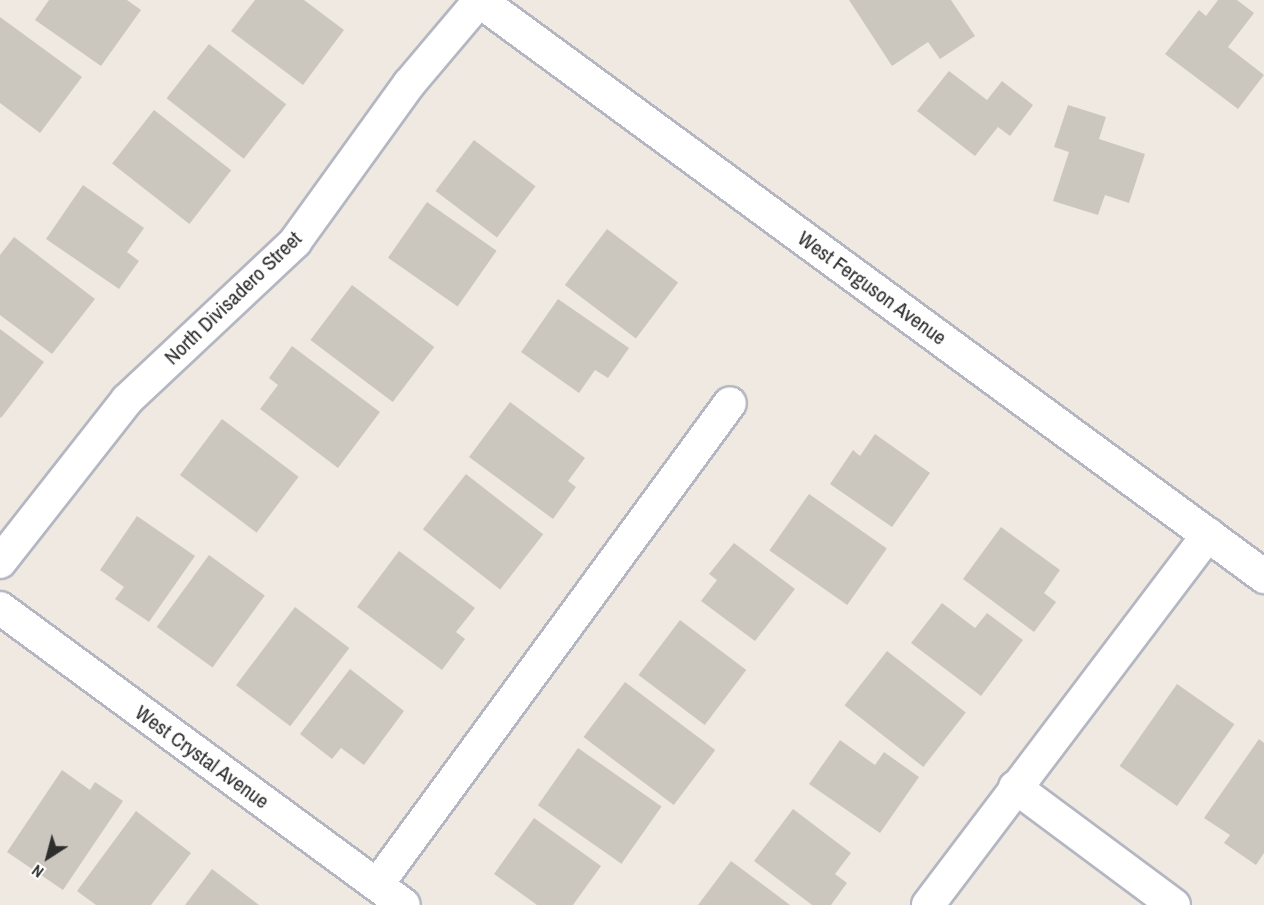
<!DOCTYPE html>
<html>
<head>
<meta charset="utf-8">
<style>
  body { margin:0 }
  #map { position:relative; width:1264px; height:905px; overflow:hidden; background:#efe9e1; font-family:"Archivo Narrow",sans-serif }
  div>[style] { position:absolute }
  [style*='--x'] { left:calc(var(--x)*1px); top:calc(var(--y)*1px); width:calc(var(--w)*1px); rotate:calc(var(--a)*1deg) }
  .building>* { inset:0; background:#cbc7bf; transform-origin:0 0 }
  .roads { filter:drop-shadow(2px 0 #b4b7c1) drop-shadow(-2px 0 #b4b7c1) drop-shadow(0 2px #b4b7c1) drop-shadow(0 -2px #b4b7c1) }
  .minor>* { height:32px; margin:-16px; padding:0 16px; transform-origin:16px; border-radius:16px; background:#fff }
  .tertiary>* { height:33px; margin:-16.5px; padding:0 16.5px; transform-origin:16.5px; border-radius:16.5px; background:#fff }
  span { translate:-50% -50%; white-space:nowrap; text-align:center; line-height:1.15; -webkit-text-stroke:4.5px #fff; paint-order:stroke }
  .street-label { font-size:21px; color:#2e2e2e }
  .north { position:absolute; left:18px; top:827px; width:60px; height:60px; -webkit-text-stroke:4px #fff; paint-order:stroke; rotate:216deg; font-size:16px; font-weight:700; line-height:24px; text-align:center; color:#2e2e2e }
  .north::after { content:''; display:block; margin:auto; width:21px; height:27px; background:#2e2e2e; clip-path:polygon(50% 0,100% 100%,50% 72%,0 100%) }
</style>
</head>
<body>
<div id="map">
  <div class="building">
    <i style="clip-path:polygon(49px 0,127px 0,141px 10px,101px 66px,35px 20px)"></i>
    <i style="clip-path:polygon(255px 0,304px 0,344px 30px,303px 85px,231px 31px)"></i>
    <i style="clip-path:polygon(849px 0,951px 0,975px 36px,940px 59px,928px 42px,892px 66px)"></i>
    <i style="clip-path:polygon(1218px 0,1237px 0,1254px 13px,1228px 47px,1264px 75px,1238px 109px,1165px 54px,1199px 10px,1206px 16px)"></i>
    <i style="clip-path:polygon(0 17px,82px 77px,40px 133px,0 103px)"></i>
    <i style="left:209px;top:44px;width:98px;height:69px;rotate:38deg"></i>
    <i style="clip-path:polygon(949px 71px,987px 100px,1002px 81px,1033px 105px,1010px 136px,998px 127px,975px 156px,917px 111px)"></i>
    <i style="clip-path:polygon(1068px 105px,1106px 117px,1099px 139px,1145px 154px,1129px 203px,1105px 195px,1098px 215px,1053px 201px,1069px 152px,1054px 147px)"></i>
    <i style="left:154px;top:110px;width:98px;height:68px;rotate:38deg"></i>
    <i style="left:474px;top:140px;width:77px;height:64px;rotate:37deg"></i>
    <i style="clip-path:polygon(83px 185px,144px 228px,127px 252px,139px 261px,119px 289px,46px 239px)"></i>
    <i style="left:427px;top:202px;width:85px;height:68px;rotate:35deg"></i>
    <i style="left:607px;top:229px;width:89px;height:70px;rotate:37deg"></i>
    <i style="clip-path:polygon(14px 237px,95px 299px,52px 354px,0 315px,0 255px)"></i>
    <i style="left:352px;top:285px;width:103px;height:69px;rotate:37deg"></i>
    <i style="clip-path:polygon(558px 299px,629px 348px,608px 378px,595px 370px,579px 393px,521px 352px)"></i>
    <i style="clip-path:polygon(0 329px,44px 362px,1px 418px,0 417px)"></i>
    <i style="clip-path:polygon(292px 346px,380px 412px,338px 468px,260px 409px,278px 385px,269px 378px)"></i>
    <i style="clip-path:polygon(510px 402px,585px 458px,568px 481px,576px 487px,553px 519px,469px 457px)"></i>
    <i style="left:222px;top:419px;width:96px;height:70px;rotate:37deg"></i>
    <i style="clip-path:polygon(875px 434px,930px 473px,892px 527px,830px 484px,853px 450px,860px 456px)"></i>
    <i style="left:466px;top:474px;width:98px;height:70px;rotate:38deg"></i>
    <i style="left:809px;top:494px;width:95px;height:69px;rotate:35deg"></i>
    <i style="clip-path:polygon(137px 516px,195px 556px,149px 622px,115px 599px,124px 587px,100px 570px)"></i>
    <i style="clip-path:polygon(1001px 527px,1060px 570px,1044px 593px,1056px 602px,1034px 632px,963px 579px)"></i>
    <i style="clip-path:polygon(734px 543px,795px 589px,755px 641px,701px 601px,717px 580px,709px 574px)"></i>
    <i style="clip-path:polygon(399px 551px,475px 608px,456px 632px,465px 639px,442px 670px,357px 607px)"></i>
    <i style="left:209px;top:555px;width:69px;height:89px;rotate:36deg"></i>
    <i style="clip-path:polygon(942px 603px,975px 628px,987px 613px,1023px 640px,981px 696px,911px 643px)"></i>
    <i style="left:295px;top:607px;width:68px;height:98px;rotate:37deg"></i>
    <i style="left:680px;top:620px;width:83px;height:69px;rotate:37deg"></i>
    <i style="left:887px;top:651px;width:100px;height:69px;rotate:38deg"></i>
    <i style="clip-path:polygon(350px 669px,404px 711px,364px 765px,341px 748px,332px 759px,300px 734px)"></i>
    <i style="left:625px;top:682px;width:113px;height:69px;rotate:37deg"></i>
    <i style="left:1177px;top:684px;width:70px;height:100px;rotate:35deg"></i>
    <i style="clip-path:polygon(1259px 739px,1264px 743px,1264px 853px,1256px 865px,1224px 843px,1230px 835px,1204px 818px)"></i>
    <i style="clip-path:polygon(840px 740px,875px 765px,884px 752px,919px 777px,880px 833px,809px 784px)"></i>
    <i style="left:578px;top:748px;width:102px;height:70px;rotate:35deg"></i>
    <i style="clip-path:polygon(62px 770px,90px 790px,95px 782px,123px 801px,63px 890px,7px 852px)"></i>
    <i style="clip-path:polygon(793px 809px,851px 853px,835px 874px,847px 883px,831px 905px,812px 905px,754px 861px)"></i>
    <i style="clip-path:polygon(136px 811px,191px 853px,151px 905px,96px 905px,77px 891px)"></i>
    <i style="clip-path:polygon(534px 818px,601px 866px,573px 905px,537px 905px,494px 874px)"></i>
    <i style="clip-path:polygon(731px 861px,790px 905px,698px 905px)"></i>
    <i style="clip-path:polygon(212px 869px,259px 905px,185px 905px)"></i>
  </div>
  <div class="roads">
    <div class="minor">
      <i style="--x:0;--y:562;--w:206;--a:-51.9"></i>
      <i style="--x:127;--y:400;--w:231;--a:-43.2"></i>
      <i style="--x:295;--y:242;--w:195;--a:-54.2"></i>
      <i style="--x:409;--y:84;--w:110;--a:-49.8"></i>
      <i style="--x:0;--y:608;--w:501;--a:36.32"></i>
      <i style="--x:1015;--y:787;--w:198;--a:36.6"></i>
      <i style="--x:377;--y:885;--w:597;--a:-53.78"></i>
      <i style="--x:928;--y:905;--w:465;--a:-52.9"></i>
    </div>
    <div class="tertiary">
      <i style="--x:479;--y:0;--w:974;--a:36.27"></i>
    </div>
  </div>
  <div class="street-label">
    <span style="left:872px;top:288px;rotate:36deg">West Ferguson Avenue</span>
    <span style="left:233px;top:298px;rotate:-44deg">North Divisadero Street</span>
    <span style="left:202px;top:757px;rotate:36deg">West Crystal Avenue</span>
  </div>
  <div class="north">N</div>
</div>
</body>
</html>
